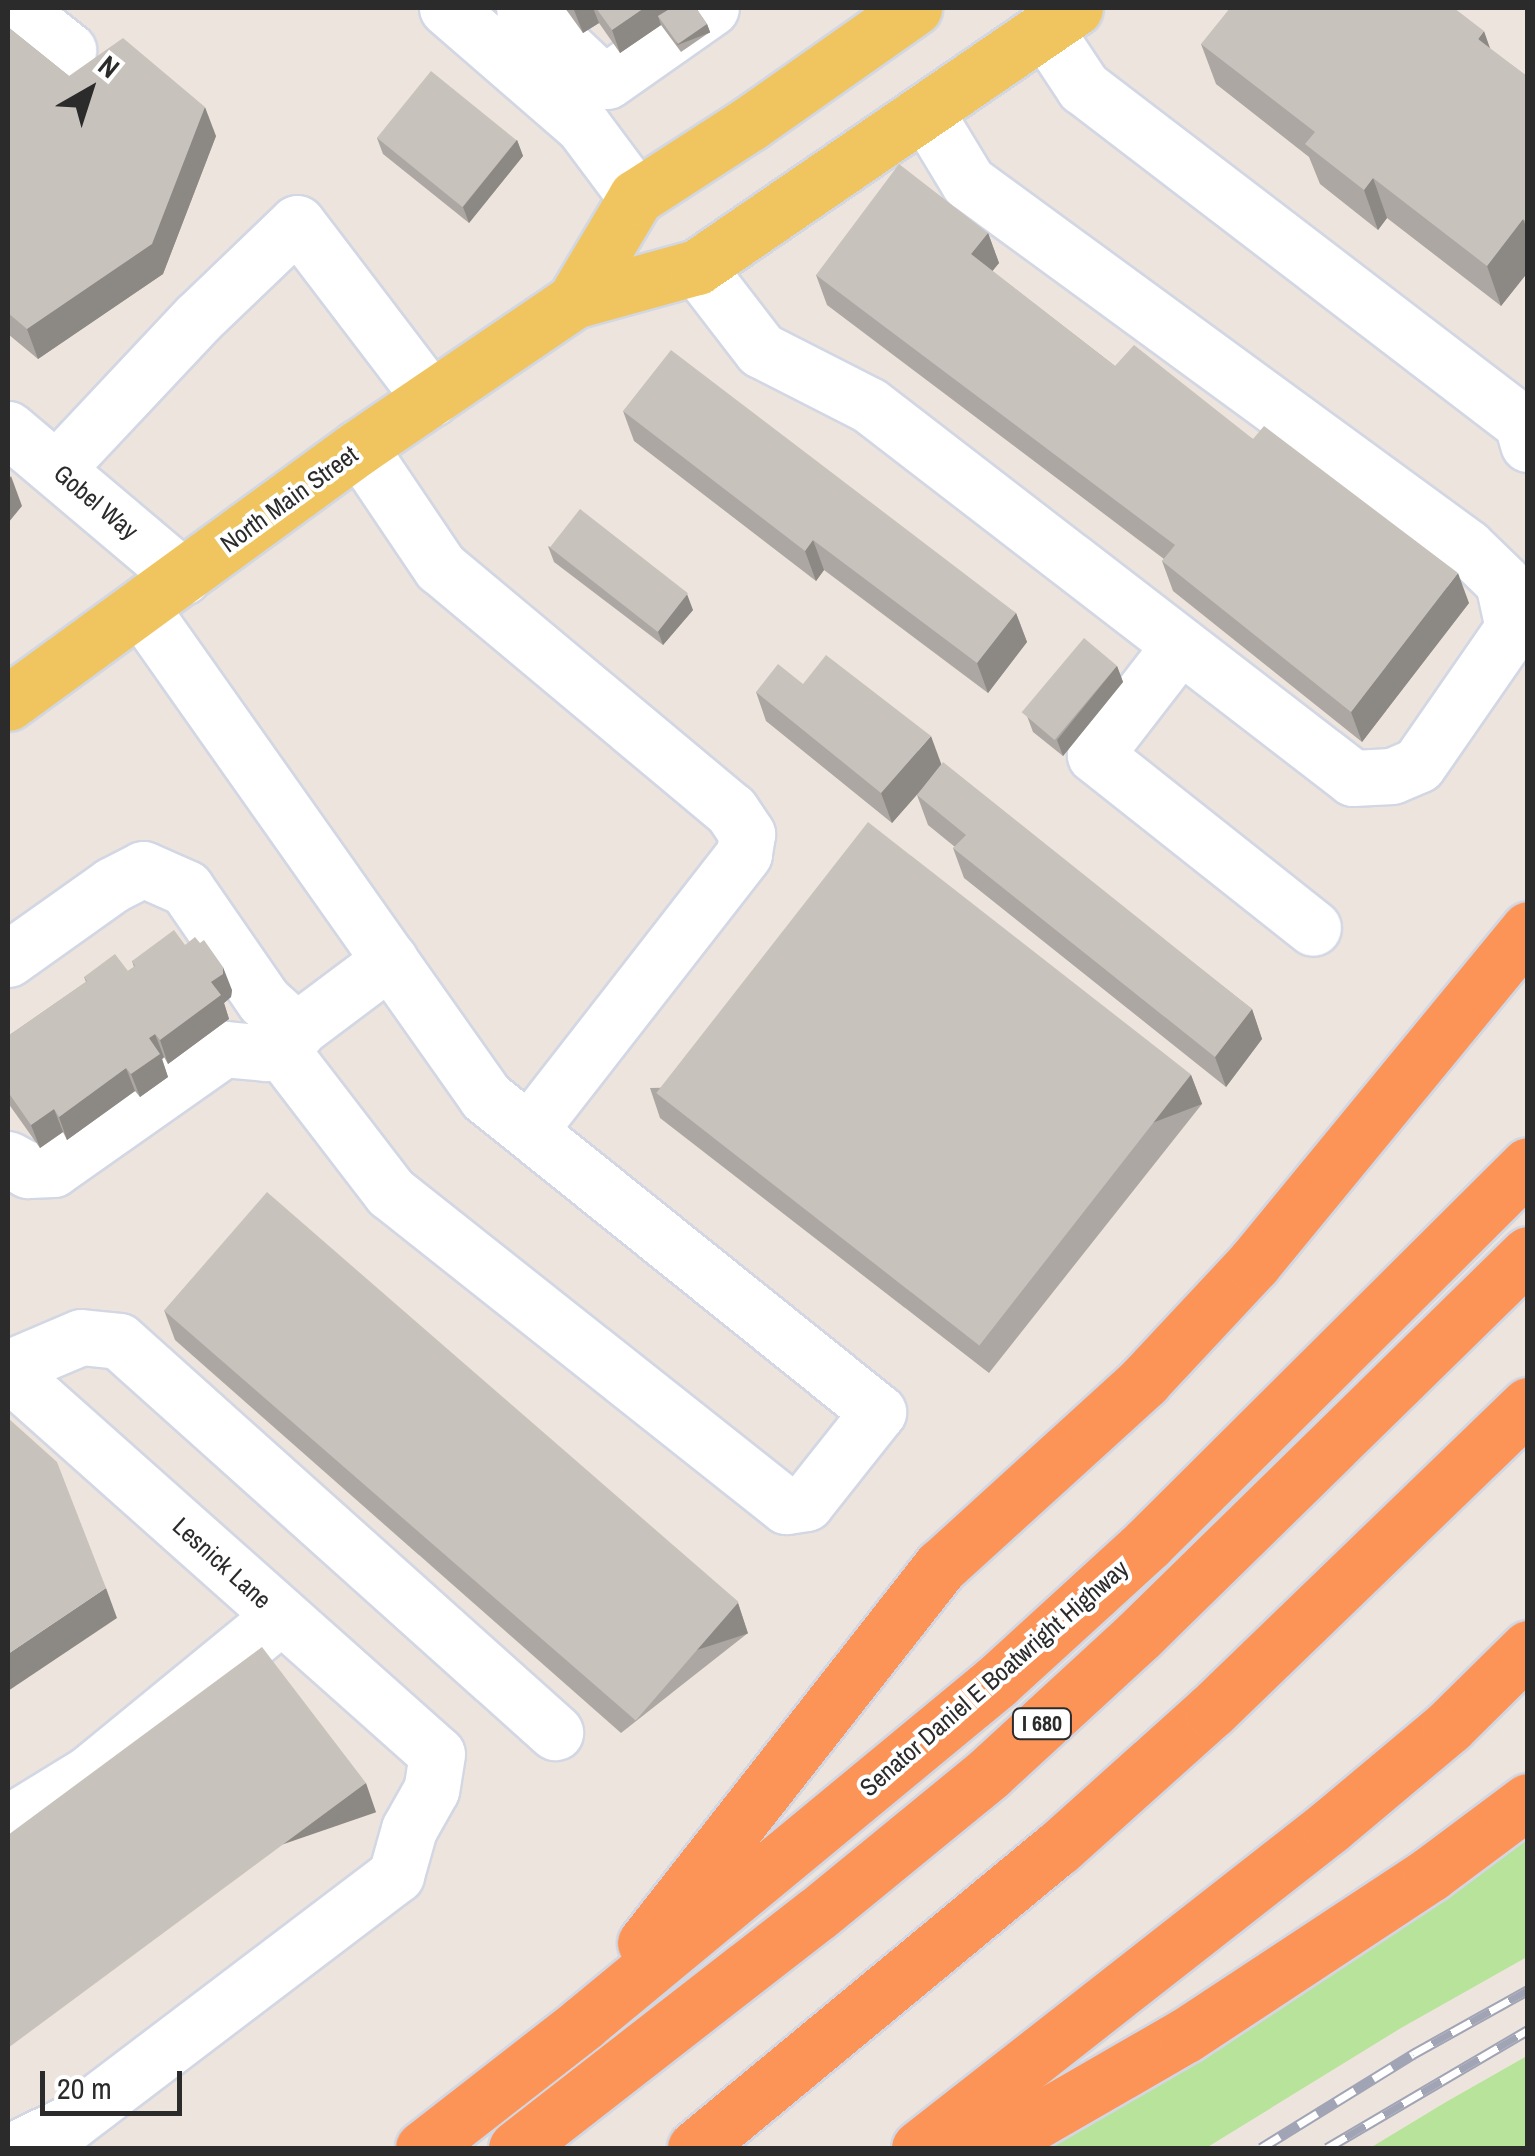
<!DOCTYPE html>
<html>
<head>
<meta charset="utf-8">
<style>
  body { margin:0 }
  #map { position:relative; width:1535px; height:2156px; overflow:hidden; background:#ede5dd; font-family:"Archivo Narrow",sans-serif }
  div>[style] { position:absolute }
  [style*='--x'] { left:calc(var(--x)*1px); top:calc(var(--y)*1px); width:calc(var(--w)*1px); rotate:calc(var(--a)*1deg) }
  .green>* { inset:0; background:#b7e39a }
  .roads { filter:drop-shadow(2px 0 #d2d7e3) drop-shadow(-2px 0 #d2d7e3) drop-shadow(0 2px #d2d7e3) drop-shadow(0 -2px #d2d7e3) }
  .minor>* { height:55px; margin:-27.5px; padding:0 27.5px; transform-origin:27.5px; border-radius:27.5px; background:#fff }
  .major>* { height:55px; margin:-27.5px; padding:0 27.5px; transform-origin:27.5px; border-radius:27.5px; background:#f0c55f }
  .highway>* { height:55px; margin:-27.5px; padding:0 27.5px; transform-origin:27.5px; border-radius:27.5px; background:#fd9457 }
  .rail>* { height:11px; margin-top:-5.5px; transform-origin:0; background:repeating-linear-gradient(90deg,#fff 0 22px,#a0a4b5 0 44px); box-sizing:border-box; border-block:2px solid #a0a4b5 }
  .wall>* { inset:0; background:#aca7a2 }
  .shaded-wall>* { inset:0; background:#8c8884; transform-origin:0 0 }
  .building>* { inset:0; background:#c8c2bc; transform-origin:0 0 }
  span { translate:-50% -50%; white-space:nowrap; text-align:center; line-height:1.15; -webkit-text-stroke:8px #fff; paint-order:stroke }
  .shield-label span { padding:2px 8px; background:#fff; border:2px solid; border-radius:8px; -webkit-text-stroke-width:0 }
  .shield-label { font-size:22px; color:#2b2b2b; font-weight:700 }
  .street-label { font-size:25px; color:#2b2b2b }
  .frame { position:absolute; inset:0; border:10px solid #2b2b2b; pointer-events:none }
  .north { position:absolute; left:40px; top:40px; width:100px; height:100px; -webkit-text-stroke:8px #fff; paint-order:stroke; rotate:39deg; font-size:28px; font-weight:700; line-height:40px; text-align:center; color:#2b2b2b }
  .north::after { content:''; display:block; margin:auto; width:35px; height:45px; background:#2b2b2b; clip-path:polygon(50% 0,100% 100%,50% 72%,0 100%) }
  .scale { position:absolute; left:40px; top:2071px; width:142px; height:45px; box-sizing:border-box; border:5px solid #2b2b2b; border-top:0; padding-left:12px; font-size:30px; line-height:35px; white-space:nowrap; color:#2b2b2b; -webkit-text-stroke:8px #fff; paint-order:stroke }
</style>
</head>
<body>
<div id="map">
  <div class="green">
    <i style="clip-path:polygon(1527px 1803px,1527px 1957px,1401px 2028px,1206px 2148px,990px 2148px)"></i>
    <i style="clip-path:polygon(1527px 2056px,1527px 2148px,1370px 2148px,1446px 2102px)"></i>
  </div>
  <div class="roads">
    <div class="minor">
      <i style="--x:15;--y:8;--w:68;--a:38.4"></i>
      <i style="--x:447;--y:8;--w:180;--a:40.9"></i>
      <i style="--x:583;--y:126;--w:89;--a:53.3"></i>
      <i style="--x:524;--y:8;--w:102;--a:43.4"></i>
      <i style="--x:598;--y:78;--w:9;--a:18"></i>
      <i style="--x:607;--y:81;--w:127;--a:-35.1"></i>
      <i style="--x:1044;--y:28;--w:71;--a:56.5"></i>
      <i style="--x:1083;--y:87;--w:553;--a:37.43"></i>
      <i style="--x:1522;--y:423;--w:22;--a:74"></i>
      <i style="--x:697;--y:267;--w:105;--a:52.4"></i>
      <i style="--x:761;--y:350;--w:121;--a:27"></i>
      <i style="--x:869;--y:405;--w:611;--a:37.62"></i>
      <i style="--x:1353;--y:778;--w:39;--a:-3"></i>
      <i style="--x:1392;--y:776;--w:28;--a:-23"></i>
      <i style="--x:1418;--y:765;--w:167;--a:-55.3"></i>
      <i style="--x:1513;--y:628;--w:47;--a:-102.3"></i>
      <i style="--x:1503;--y:582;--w:50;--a:-135.8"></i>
      <i style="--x:1467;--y:547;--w:618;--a:-143.82"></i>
      <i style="--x:968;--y:182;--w:83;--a:-121.2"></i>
      <i style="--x:8;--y:429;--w:229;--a:40.2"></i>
      <i style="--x:359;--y:447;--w:145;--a:56"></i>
      <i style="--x:440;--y:567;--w:379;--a:39.9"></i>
      <i style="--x:731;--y:810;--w:29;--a:56"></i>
      <i style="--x:747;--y:834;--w:20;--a:99"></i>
      <i style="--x:744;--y:854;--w:350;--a:127.9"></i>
      <i style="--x:57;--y:468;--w:206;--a:-46.8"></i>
      <i style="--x:198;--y:318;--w:137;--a:-43.8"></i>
      <i style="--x:297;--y:223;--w:221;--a:52.7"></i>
      <i style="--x:141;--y:608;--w:598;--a:54.8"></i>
      <i style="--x:486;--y:1097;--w:503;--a:38.78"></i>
      <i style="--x:878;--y:1412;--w:116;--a:128.4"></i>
      <i style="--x:806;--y:1503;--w:20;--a:171"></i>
      <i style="--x:786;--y:1506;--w:505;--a:-141.59"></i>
      <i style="--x:390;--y:1192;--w:185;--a:-127.5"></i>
      <i style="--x:1180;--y:645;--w:139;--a:127.7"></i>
      <i style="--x:1095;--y:755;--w:278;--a:38.4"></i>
      <i style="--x:8;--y:959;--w:128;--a:-35.4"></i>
      <i style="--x:112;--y:885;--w:35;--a:-27"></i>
      <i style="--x:143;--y:869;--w:47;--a:23.8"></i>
      <i style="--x:186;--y:888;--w:137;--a:55.4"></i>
      <i style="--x:264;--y:1001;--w:45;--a:42.3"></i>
      <i style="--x:8;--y:1159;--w:23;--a:29"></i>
      <i style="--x:28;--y:1170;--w:25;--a:-2"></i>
      <i style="--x:53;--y:1169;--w:209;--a:-35.1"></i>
      <i style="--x:224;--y:1049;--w:42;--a:5.4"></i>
      <i style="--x:266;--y:1053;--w:155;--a:-36.9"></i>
      <i style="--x:8;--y:1368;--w:79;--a:-23"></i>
      <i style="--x:81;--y:1337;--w:38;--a:6"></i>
      <i style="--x:119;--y:1341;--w:586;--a:41.89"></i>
      <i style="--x:8;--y:1372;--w:574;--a:41.68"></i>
      <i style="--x:437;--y:1754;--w:36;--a:99"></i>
      <i style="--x:431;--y:1790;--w:45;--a:119.4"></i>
      <i style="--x:409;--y:1829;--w:48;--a:105.8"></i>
      <i style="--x:396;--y:1875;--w:410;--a:142.8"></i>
      <i style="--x:69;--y:2123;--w:57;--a:153.9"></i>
      <i style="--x:8;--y:1823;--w:94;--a:-31.5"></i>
      <i style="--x:88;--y:1774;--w:249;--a:-39.3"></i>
    </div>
    <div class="major">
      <i style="--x:574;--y:301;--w:121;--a:-59.2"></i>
      <i style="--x:636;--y:197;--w:135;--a:-32.9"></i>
      <i style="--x:749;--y:124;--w:202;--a:-35.1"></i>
      <i style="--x:8;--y:703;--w:434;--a:-36.1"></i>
      <i style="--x:359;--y:447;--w:260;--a:-34.2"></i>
      <i style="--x:574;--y:301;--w:128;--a:-15.5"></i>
      <i style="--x:697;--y:267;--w:458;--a:-34.4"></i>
    </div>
    <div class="highway">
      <i style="--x:645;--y:1943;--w:479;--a:-51.9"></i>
      <i style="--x:941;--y:1566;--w:275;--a:-42.3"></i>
      <i style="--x:1144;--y:1381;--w:161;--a:-47"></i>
      <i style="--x:1254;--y:1263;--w:432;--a:-50.6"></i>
      <i style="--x:423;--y:2148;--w:202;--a:-37.9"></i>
      <i style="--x:582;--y:2024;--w:537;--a:-39.56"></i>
      <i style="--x:996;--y:1682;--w:205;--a:-42.4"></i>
      <i style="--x:1147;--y:1544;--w:537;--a:-44.85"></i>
      <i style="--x:516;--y:2148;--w:381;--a:-37.9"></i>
      <i style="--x:817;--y:1914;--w:222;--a:-39.3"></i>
      <i style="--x:989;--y:1773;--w:202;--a:-42.6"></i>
      <i style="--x:1138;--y:1636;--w:546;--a:-44.41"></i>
      <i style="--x:695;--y:2148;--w:470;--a:-39.6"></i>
      <i style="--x:1057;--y:1849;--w:208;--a:-41.9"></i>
      <i style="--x:1212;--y:1710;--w:439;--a:-44"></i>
      <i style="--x:919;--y:2148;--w:522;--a:-38.08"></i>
      <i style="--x:1330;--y:1826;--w:155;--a:-40"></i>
      <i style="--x:1449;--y:1726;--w:111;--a:-44.6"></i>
      <i style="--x:990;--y:2148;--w:226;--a:-30"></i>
      <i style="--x:1186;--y:2035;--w:292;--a:-33.4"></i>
      <i style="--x:1430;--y:1874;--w:122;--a:-36.7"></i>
    </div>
  </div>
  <div class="rail">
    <i style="--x:1261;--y:2148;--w:179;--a:-31.7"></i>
    <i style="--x:1413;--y:2054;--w:132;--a:-29.1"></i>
    <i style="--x:1327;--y:2148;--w:233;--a:-30.4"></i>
  </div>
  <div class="wall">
    <i style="clip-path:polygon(565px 8px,696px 8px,707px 24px,710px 32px,681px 52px,661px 25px,620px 53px,599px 23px,583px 33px)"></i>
    <i style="clip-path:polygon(8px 27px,69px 76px,216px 136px,163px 274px,38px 359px,8px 334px)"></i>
    <i style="clip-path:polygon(1201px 44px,1490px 49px,1528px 77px,1528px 272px,1501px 306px,1387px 218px,1378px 230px,1320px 184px,1309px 157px,1216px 84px)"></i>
    <i style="clip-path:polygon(377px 138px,517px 140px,523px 156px,469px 223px,383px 154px)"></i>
    <i style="clip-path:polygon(988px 233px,999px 263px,992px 271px,1115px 366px,1253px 439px,1469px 603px,1362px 742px,1173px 591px,1162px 561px,1164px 559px,827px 305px,816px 275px)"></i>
    <i style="clip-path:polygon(623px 411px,1016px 613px,1027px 642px,988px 693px,824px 570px,816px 581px,634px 441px)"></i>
    <i style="clip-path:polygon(548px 546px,693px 610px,663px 645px,554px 562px)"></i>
    <i style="clip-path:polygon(1117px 666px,1123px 682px,1063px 756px,1033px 732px,1027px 716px)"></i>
    <i style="clip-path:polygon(803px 684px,941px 765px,1252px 1009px,1262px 1039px,1226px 1087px,964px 878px,953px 848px,955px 847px,928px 825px,917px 795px,921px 790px,892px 823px,766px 721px,756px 692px)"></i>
    <i style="clip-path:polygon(185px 945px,232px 990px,231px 997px,224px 1003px,229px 1019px,168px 1064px,164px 1057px,162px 1059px,168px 1077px,140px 1097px,135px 1091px,67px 1140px,63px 1132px,40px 1148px,8px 1103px,8px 1036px,86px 982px,84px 977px,128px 971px,134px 967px,132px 961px)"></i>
    <i style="clip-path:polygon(1191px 1075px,1202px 1104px,989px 1373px,660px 1118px,650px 1088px)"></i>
    <i style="clip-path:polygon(164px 1310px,738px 1603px,748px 1633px,621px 1733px,175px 1340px)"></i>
  </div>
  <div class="shaded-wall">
    <i style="clip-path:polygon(578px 8px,593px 8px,599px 23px,583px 33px,574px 10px)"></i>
    <i style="clip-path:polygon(644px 8px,686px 8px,658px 16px,661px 25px,620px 53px,612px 30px)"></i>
    <i style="left:707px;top:24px;width:9px;height:35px;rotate:69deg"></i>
    <i style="clip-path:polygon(1484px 31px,1498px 71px,1478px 39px)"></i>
    <i style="clip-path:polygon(205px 107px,216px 136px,163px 274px,38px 359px,27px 329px)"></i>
    <i style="clip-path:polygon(517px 140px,523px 156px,469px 223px,463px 207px)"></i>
    <i style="clip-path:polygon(1373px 178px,1387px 218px,1378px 230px,1364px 190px)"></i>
    <i style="clip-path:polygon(1523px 219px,1528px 232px,1528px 272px,1501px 306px,1487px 266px)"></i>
    <i style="clip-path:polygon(988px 233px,999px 263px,982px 284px,971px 254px)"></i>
    <i style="clip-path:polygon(11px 476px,22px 506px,8px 523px,8px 481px)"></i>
    <i style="clip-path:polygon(813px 540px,824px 570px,816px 581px,805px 551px)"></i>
    <i style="clip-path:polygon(1458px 573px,1469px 603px,1362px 742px,1351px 712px)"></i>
    <i style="clip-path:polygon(687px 594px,693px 610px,663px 645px,657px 629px)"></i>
    <i style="clip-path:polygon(1016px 613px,1027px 642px,988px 693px,977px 663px)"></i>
    <i style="clip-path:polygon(1117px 666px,1123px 682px,1063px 756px,1057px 740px)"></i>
    <i style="clip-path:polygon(931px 736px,942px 766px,892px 823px,881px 793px)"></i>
    <i style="clip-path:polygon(223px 967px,232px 990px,231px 997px,224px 1003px,229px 1019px,168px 1064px,160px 1040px)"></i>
    <i style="clip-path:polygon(1252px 1009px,1262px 1039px,1226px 1087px,1215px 1057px)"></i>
    <i style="clip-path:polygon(155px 1034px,164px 1057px,162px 1059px,168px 1077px,140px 1097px,131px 1074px,149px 1038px)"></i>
    <i style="clip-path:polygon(126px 1068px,135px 1091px,67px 1140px,59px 1117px)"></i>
    <i style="left:1191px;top:1075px;width:31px;height:342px;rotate:69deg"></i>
    <i style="clip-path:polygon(54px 1109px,63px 1132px,40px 1148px,31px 1125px)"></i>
    <i style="clip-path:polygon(106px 1588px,117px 1618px,8px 1691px,8px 1654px)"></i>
    <i style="left:738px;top:1603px;width:32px;height:162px;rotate:72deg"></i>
    <i style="left:366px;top:1783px;width:31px;height:445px;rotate:71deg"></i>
  </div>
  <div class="building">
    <i style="clip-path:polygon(596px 8px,644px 8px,612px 30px)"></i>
    <i style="clip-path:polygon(671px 8px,696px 8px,707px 24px,678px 44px,658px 16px)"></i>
    <i style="clip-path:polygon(1230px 8px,1454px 8px,1484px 31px,1478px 39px,1528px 77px,1528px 223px,1523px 219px,1487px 266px,1373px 178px,1364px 190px,1305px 144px,1315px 132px,1201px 44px)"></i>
    <i style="clip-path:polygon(8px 27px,69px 76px,123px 38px,205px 107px,152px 244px,27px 329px,8px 313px)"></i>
    <i style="left:431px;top:71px;width:110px;height:86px;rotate:39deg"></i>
    <i style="clip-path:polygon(899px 164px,988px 233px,971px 254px,1115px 366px,1134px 345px,1253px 439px,1264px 426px,1458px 573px,1351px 712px,1162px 561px,1175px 545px,816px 275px)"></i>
    <i style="clip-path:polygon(671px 350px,1016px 613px,977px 663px,813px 540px,805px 551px,623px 411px)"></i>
    <i style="left:580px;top:509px;width:137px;height:49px;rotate:38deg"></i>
    <i style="left:1084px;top:638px;width:43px;height:97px;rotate:40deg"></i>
    <i style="clip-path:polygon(826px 655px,931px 736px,881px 793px,756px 692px,778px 664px,803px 684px)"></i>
    <i style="clip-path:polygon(943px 762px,1252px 1009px,1215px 1057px,953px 848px,966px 835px,917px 795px)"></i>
    <i style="left:868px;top:822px;width:410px;height:344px;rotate:38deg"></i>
    <i style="clip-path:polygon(174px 930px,185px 945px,195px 937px,200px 943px,204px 940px,223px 967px,223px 974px,211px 982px,221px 995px,160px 1040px,155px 1034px,149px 1038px,160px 1054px,131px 1074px,126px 1068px,59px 1117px,54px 1109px,31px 1125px,8px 1092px,8px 1047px,10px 1046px,8px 1042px,8px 1036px,87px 981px,84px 977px,115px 954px,128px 971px,135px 966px,132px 961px)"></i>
    <i style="left:267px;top:1192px;width:625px;height:157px;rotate:41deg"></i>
    <i style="clip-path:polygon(8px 1418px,57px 1462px,106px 1588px,8px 1654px)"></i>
    <i style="clip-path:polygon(262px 1647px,366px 1783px,8px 2048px,8px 1835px)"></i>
  </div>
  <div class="shield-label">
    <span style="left:1042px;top:1724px">I 680</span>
  </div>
  <div class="street-label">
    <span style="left:289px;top:499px;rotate:-36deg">North Main Street</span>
    <span style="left:96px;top:502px;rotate:40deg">Gobel Way</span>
    <span style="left:222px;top:1563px;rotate:42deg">Lesnick Lane</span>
    <span style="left:994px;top:1678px;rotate:-41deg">Senator Daniel E Boatwright Highway</span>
  </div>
  <div class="frame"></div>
  <div class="north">N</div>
  <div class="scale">20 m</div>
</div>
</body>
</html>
